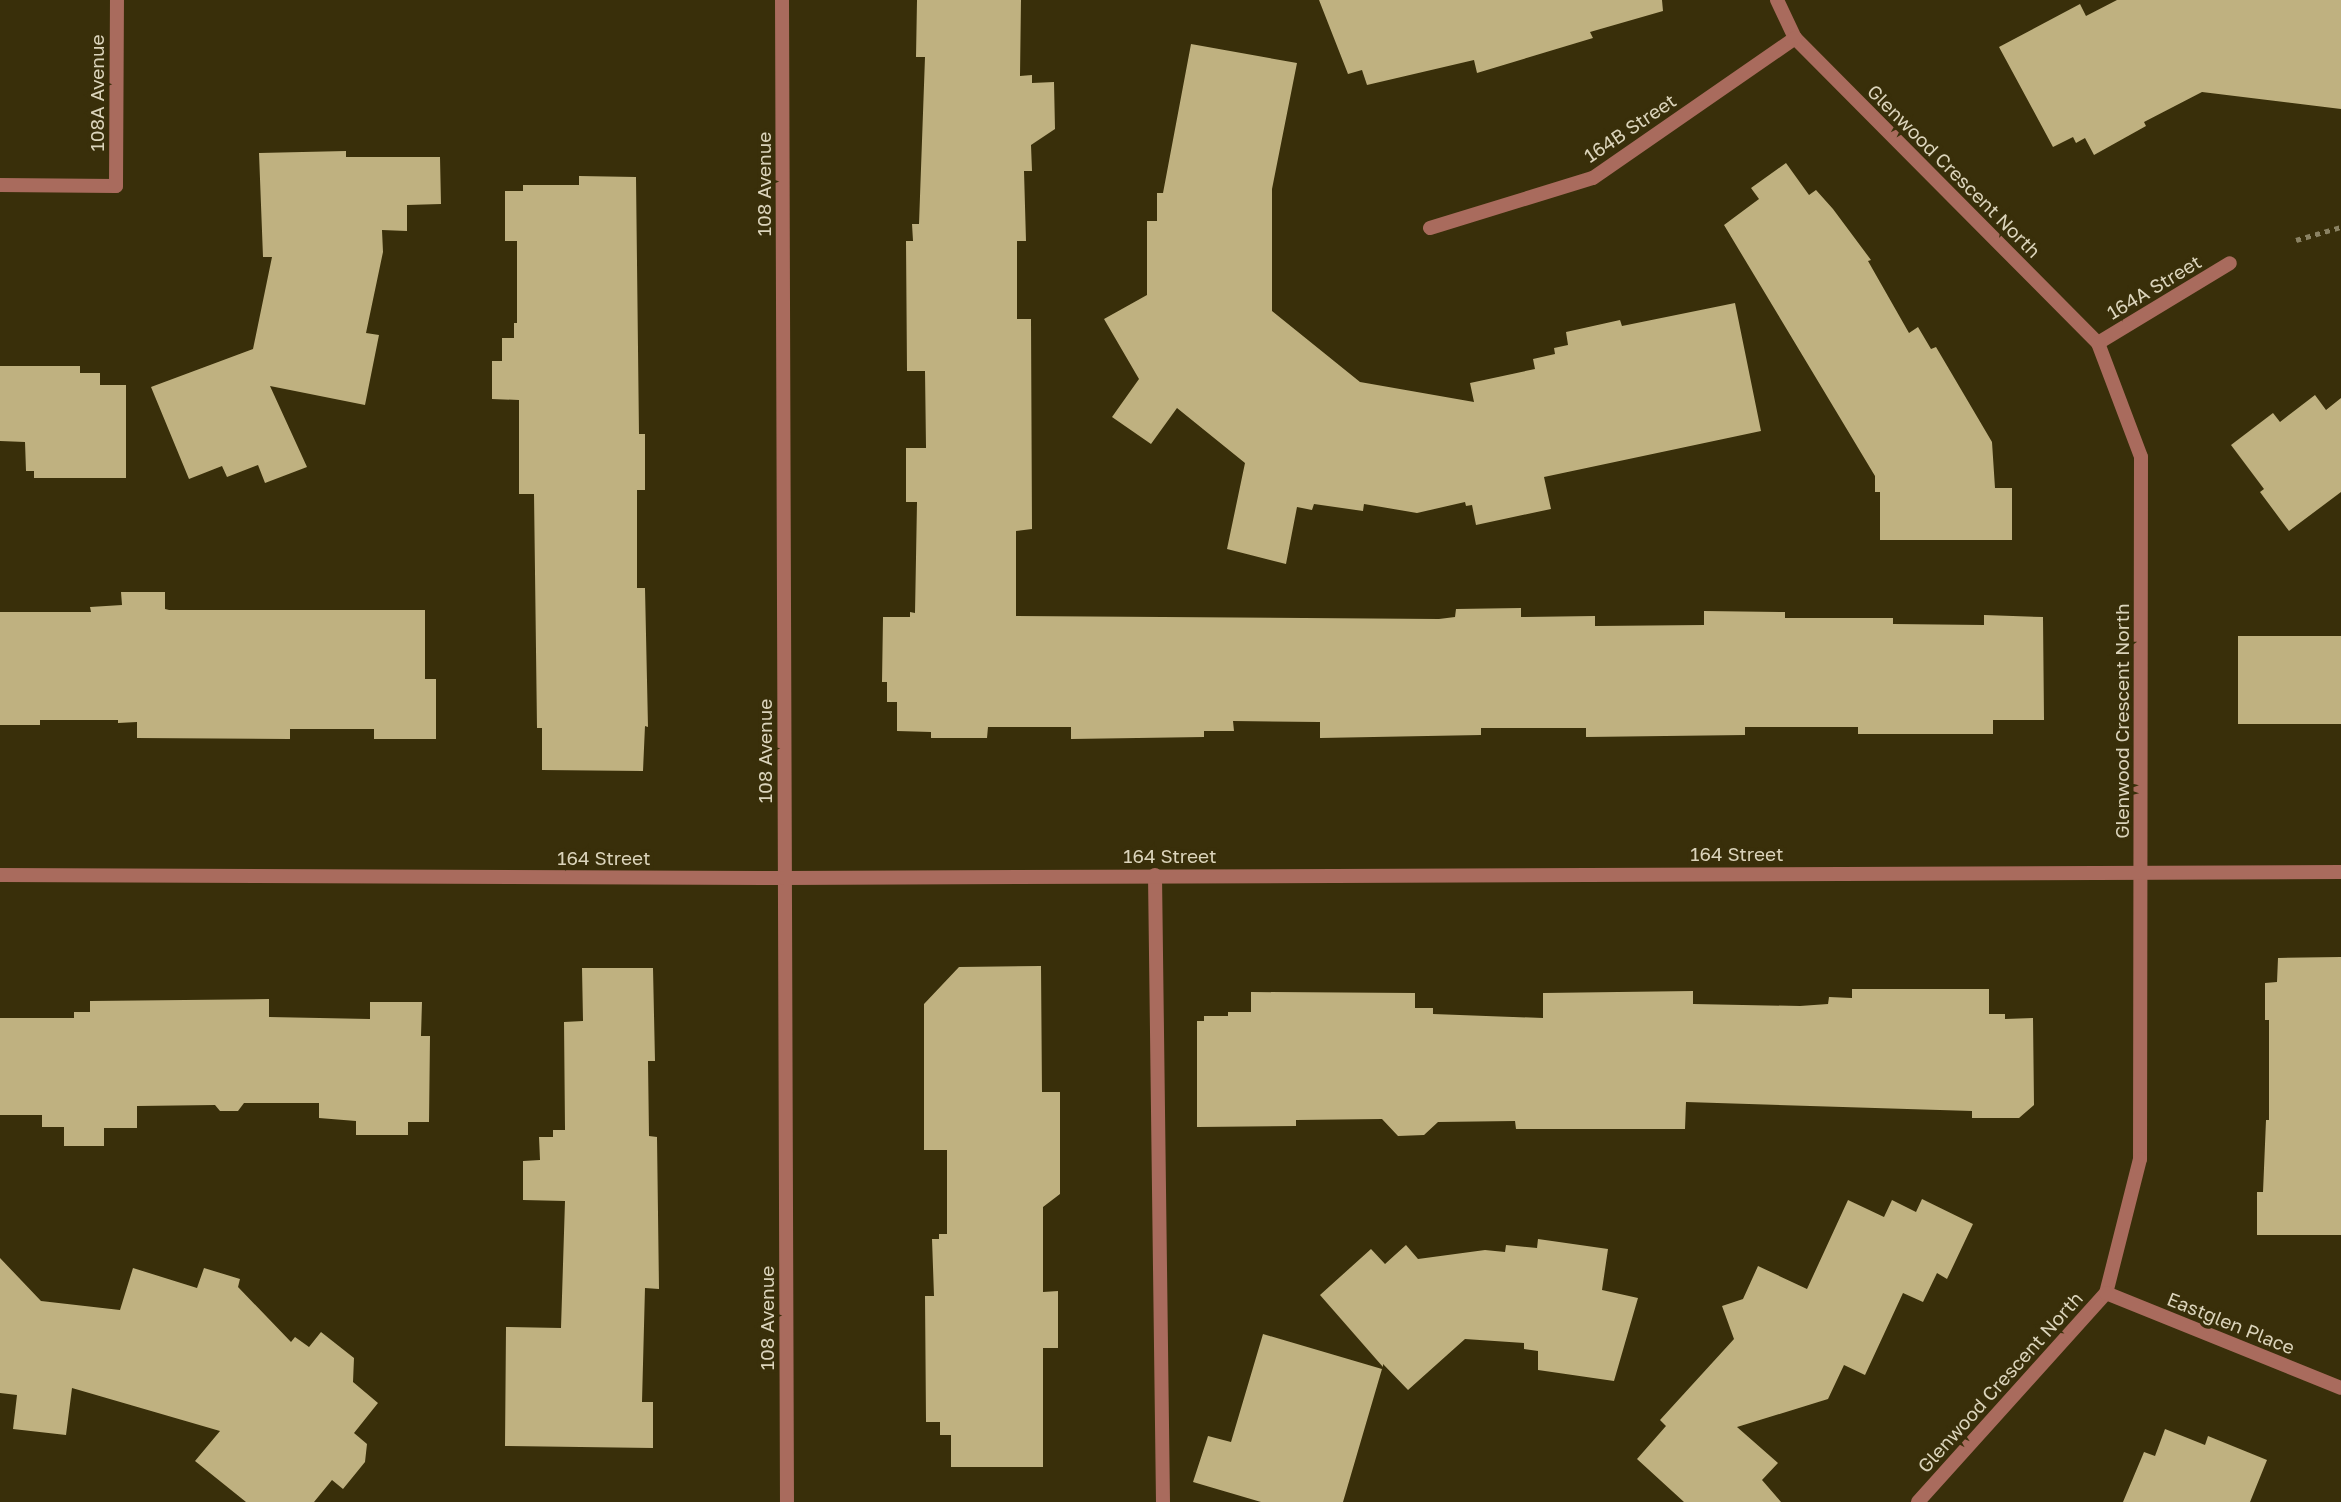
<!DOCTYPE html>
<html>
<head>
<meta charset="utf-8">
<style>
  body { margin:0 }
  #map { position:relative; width:2341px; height:1502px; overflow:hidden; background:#392f0a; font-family:"Golos Text",sans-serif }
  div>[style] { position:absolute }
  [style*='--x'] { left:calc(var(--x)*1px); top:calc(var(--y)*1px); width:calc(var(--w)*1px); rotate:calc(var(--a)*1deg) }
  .building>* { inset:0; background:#bfb180; transform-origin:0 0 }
  .path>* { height:4.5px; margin-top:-2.25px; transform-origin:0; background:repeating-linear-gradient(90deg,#8a8263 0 5px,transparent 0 10px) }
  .service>* { height:14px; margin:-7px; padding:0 7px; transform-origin:7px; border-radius:7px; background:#a96b5d }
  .minor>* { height:14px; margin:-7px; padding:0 7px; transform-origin:7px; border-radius:7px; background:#a96b5d }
  .tertiary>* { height:14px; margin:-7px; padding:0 7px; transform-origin:7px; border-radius:7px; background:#a96b5d }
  span { translate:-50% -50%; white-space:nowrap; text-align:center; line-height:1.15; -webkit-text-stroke:7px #392f0a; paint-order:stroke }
  .street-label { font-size:19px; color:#dbd4bb }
</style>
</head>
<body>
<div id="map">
  <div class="building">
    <i style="clip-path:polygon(917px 0,1021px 0,1020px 76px,1032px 75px,1032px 83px,1054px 82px,1055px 129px,1031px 145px,1032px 171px,1024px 171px,1026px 241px,1017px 241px,1017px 319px,1031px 319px,1032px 529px,1016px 531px,1016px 616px,1439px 619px,1455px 617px,1456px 609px,1521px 608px,1521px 617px,1595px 616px,1595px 626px,1704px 625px,1704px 611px,1785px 612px,1785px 618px,1893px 618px,1893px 624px,1984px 625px,1984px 615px,2043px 617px,2044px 720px,1993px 720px,1993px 734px,1858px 734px,1858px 727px,1745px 727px,1745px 735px,1586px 737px,1586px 728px,1481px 728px,1481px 735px,1320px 738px,1320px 722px,1233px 721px,1234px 731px,1204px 731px,1204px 737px,1071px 739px,1071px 727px,988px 727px,987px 738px,931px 738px,931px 732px,897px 731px,897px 702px,887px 702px,887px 682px,882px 682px,883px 617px,910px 617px,910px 612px,915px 613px,917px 502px,906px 502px,906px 448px,926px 448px,925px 371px,907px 371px,906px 241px,913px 241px,912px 224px,919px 224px,925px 57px,916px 57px)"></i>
    <i style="clip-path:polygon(1319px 0,1662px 0,1663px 11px,1590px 32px,1593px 38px,1477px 73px,1474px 60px,1367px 85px,1362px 70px,1348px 74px)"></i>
    <i style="clip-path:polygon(2117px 0,2341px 0,2341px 109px,2202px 92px,2144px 122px,2146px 126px,2094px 155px,2085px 138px,2076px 143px,2073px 137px,2053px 147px,1999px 47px,2080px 4px,2086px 16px)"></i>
    <i style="clip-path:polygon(1191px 44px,1297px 63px,1272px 189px,1272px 311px,1360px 382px,1474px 402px,1470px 383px,1535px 369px,1533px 359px,1555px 354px,1554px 348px,1568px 345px,1566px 332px,1620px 320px,1622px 326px,1735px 303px,1761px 431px,1544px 477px,1551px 509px,1476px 525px,1472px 505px,1466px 506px,1465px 502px,1417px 513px,1364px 504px,1363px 511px,1314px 504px,1312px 510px,1297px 507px,1286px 564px,1227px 549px,1245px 463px,1177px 408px,1151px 444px,1112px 417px,1139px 379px,1104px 319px,1147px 295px,1147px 221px,1157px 221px,1157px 193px,1163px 193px)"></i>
    <i style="clip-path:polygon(346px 151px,346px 157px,440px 157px,441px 204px,407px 205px,407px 231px,382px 230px,383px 252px,366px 333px,379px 335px,365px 405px,270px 386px,307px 467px,265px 483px,258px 465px,227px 477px,222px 466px,189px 479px,151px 387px,253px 349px,272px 257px,263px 257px,259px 153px)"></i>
    <i style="clip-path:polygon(1786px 163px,1809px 195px,1816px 190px,1833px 209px,1871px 260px,1868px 261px,1909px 333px,1918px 327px,1931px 349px,1936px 347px,1992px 442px,1995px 488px,2012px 488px,2012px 540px,1880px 540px,1880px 492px,1875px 492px,1875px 476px,1724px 225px,1759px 199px,1751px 188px)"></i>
    <i style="clip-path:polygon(579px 176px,636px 177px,639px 434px,645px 434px,645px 490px,637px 490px,637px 588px,645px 588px,648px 727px,645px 726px,643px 771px,542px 770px,542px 728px,537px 728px,534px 494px,519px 494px,519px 400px,492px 399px,492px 361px,502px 361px,502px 338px,514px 338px,514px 323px,517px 323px,517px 241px,505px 241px,505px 191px,523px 191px,523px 185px,579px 185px)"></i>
    <i style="clip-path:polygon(0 366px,80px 366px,80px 373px,100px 373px,100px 385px,126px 385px,126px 478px,34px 478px,34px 471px,26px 471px,25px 442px,0 441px)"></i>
    <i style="clip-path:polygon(2315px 395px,2326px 410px,2341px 398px,2341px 492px,2289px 531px,2260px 492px,2264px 489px,2231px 445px,2273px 413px,2280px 422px)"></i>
    <i style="clip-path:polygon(121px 592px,165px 592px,165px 609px,169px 610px,425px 610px,425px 679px,436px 679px,436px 739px,374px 739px,374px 729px,290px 729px,290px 739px,137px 738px,137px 722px,118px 723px,118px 720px,40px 720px,40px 725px,0 725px,0 612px,91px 612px,90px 607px,122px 605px)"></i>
    <i style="left:2238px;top:636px;width:103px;height:88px"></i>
    <i style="clip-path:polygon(2341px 957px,2341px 1235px,2257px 1235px,2257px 1192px,2263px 1192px,2266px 1120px,2269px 1120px,2269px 1020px,2265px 1020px,2265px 983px,2277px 982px,2278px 958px)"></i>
    <i style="clip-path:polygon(1041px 966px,1042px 1092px,1060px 1092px,1060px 1194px,1043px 1207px,1043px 1292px,1058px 1291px,1058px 1348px,1043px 1348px,1043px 1467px,951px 1467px,951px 1435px,940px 1435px,940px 1422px,926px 1422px,925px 1296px,934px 1296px,932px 1239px,939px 1239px,939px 1234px,947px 1234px,947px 1150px,924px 1150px,924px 1004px,959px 967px)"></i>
    <i style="clip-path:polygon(582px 968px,653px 968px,655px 1061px,648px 1061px,649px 1136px,657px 1137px,659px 1289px,645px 1288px,642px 1402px,653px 1402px,653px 1448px,505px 1446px,506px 1327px,561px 1328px,565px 1201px,523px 1200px,523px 1161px,540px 1160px,539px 1137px,553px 1137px,553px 1130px,565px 1130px,564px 1022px,583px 1021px)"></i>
    <i style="clip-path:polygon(1852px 989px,1989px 989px,1989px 1014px,2005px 1014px,2005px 1019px,2033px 1018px,2034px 1105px,2019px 1118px,1972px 1118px,1972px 1111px,1686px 1102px,1685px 1129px,1516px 1129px,1515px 1121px,1438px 1122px,1424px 1135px,1398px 1136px,1382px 1119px,1296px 1120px,1296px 1126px,1197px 1127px,1197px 1021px,1204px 1021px,1204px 1016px,1228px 1016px,1228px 1012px,1251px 1012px,1251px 992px,1415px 993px,1415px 1008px,1433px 1008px,1433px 1014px,1543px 1018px,1543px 993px,1693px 991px,1693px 1004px,1800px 1006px,1828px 1004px,1829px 997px,1852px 998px)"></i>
    <i style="clip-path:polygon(269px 999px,269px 1017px,370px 1019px,370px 1002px,422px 1002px,421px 1036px,430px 1036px,429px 1122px,408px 1122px,408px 1135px,356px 1135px,356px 1121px,319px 1118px,319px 1103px,244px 1103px,238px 1111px,220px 1111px,215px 1105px,137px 1106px,137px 1128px,104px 1128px,104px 1146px,64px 1146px,64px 1127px,42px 1127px,42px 1115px,0 1115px,0 1018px,74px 1018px,74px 1012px,90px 1012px,90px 1001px)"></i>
    <i style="clip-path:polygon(1922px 1199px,1973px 1224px,1947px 1279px,1937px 1273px,1923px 1302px,1903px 1293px,1865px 1375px,1844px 1365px,1828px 1399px,1737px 1427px,1778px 1463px,1762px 1480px,1781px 1502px,1684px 1502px,1637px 1459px,1666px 1426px,1660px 1420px,1734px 1339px,1722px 1306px,1743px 1299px,1758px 1266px,1807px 1289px,1848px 1200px,1884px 1217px,1892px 1200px,1916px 1212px)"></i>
    <i style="clip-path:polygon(1538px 1239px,1608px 1249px,1602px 1290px,1638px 1298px,1614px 1381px,1538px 1370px,1538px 1351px,1524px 1349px,1524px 1343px,1465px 1339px,1408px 1390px,1383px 1364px,1383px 1367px,1320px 1295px,1371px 1249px,1385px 1264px,1406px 1245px,1418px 1259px,1485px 1250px,1505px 1252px,1506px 1245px,1537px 1248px)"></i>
    <i style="clip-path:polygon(0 1258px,41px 1301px,120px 1310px,133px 1268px,197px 1288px,204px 1268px,240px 1279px,238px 1287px,291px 1342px,295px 1337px,309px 1347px,321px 1332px,354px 1358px,353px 1382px,378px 1403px,354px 1433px,367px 1444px,365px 1462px,343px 1489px,332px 1480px,314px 1502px,246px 1502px,195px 1461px,220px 1431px,72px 1388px,66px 1435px,13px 1429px,17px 1395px,0 1393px)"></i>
    <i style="clip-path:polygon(1263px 1334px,1382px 1369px,1343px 1502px,1261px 1502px,1193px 1482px,1208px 1436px,1231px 1442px)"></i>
    <i style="clip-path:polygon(2165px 1429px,2205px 1445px,2208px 1436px,2267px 1460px,2250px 1502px,2123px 1502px,2144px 1452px,2155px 1456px)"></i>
  </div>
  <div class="path">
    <i style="--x:2296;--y:240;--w:47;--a:-16.1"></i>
  </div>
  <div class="service">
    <i style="--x:1155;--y:875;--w:627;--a:89.27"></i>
  </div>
  <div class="minor">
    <i style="--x:1777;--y:0;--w:42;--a:64.7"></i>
    <i style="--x:1795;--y:38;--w:430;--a:45.2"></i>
    <i style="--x:2098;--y:343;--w:122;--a:69.3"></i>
    <i style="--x:2141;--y:457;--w:702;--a:90.08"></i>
    <i style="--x:2140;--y:1159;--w:138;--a:104.2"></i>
    <i style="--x:2106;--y:1293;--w:281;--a:132"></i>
    <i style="--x:0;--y:185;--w:116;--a:0.5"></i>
    <i style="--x:116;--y:186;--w:186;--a:-89.7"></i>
    <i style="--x:1430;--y:228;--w:170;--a:-17.1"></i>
    <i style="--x:1593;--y:178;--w:246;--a:-34.7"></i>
    <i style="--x:2098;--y:343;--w:154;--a:-31.2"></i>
    <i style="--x:2106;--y:1293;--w:253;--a:22"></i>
  </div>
  <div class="tertiary">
    <i style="--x:782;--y:0;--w:1502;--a:89.81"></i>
    <i style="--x:0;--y:875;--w:784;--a:0.22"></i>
    <i style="--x:784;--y:878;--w:1557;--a:-0.22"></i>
  </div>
  <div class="street-label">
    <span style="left:97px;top:93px;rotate:-90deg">108A Avenue</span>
    <span style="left:1630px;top:128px;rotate:-34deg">164B Street</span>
    <span style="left:1954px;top:171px;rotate:45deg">Glenwood Crescent North</span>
    <span style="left:764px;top:184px;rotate:-90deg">108 Avenue</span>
    <span style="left:2154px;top:287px;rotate:-31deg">164A Street</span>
    <span style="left:2122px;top:721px;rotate:-90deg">Glenwood Crescent North</span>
    <span style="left:765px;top:751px;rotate:-90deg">108 Avenue</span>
    <span style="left:1737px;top:854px">164 Street</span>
    <span style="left:1170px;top:856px">164 Street</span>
    <span style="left:604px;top:858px">164 Street</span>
    <span style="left:767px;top:1318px;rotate:-90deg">108 Avenue</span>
    <span style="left:2231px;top:1323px;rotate:22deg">Eastglen Place</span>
    <span style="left:2000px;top:1382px;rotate:-48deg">Glenwood Crescent North</span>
  </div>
</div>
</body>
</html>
